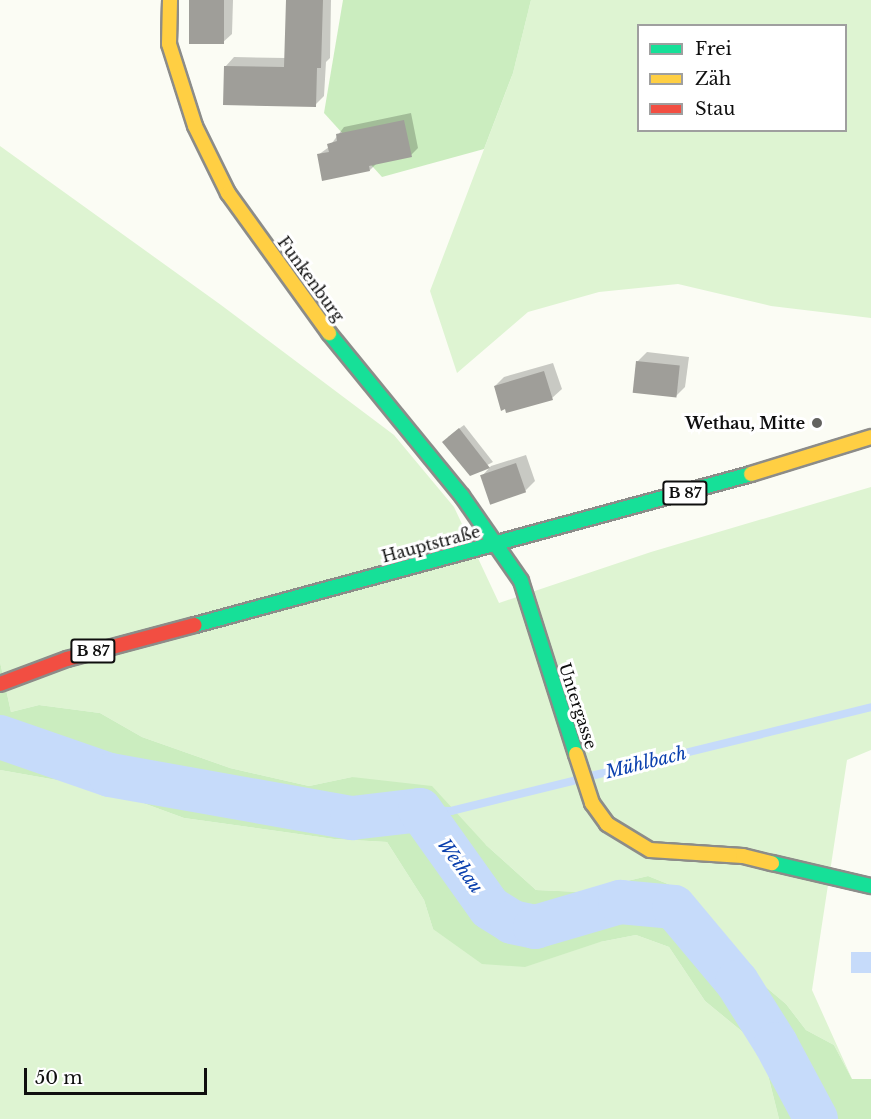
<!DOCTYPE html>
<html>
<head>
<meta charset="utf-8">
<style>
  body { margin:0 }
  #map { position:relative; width:871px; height:1119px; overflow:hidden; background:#fbfcf4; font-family:"Libre Baskerville",serif }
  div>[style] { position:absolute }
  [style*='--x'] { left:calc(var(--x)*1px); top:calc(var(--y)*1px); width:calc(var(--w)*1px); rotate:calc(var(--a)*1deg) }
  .green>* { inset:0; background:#def4d2 }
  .forest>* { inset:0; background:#cbedbf }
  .water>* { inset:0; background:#c6dbfa; transform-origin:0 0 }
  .shadow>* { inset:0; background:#0003 }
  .stream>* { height:8px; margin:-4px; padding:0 4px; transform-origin:4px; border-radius:4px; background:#c6dbfa }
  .river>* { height:44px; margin:-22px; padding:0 22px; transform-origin:22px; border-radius:22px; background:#c6dbfa }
  .building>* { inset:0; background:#9f9e99; transform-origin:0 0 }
  .roads { filter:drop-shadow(2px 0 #8c8c89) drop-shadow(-2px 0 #8c8c89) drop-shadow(0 2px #8c8c89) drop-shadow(0 -2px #8c8c89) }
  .fast>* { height:14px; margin:-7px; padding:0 7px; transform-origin:7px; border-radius:7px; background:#16e098 }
  .slow>* { height:14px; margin:-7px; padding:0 7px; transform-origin:7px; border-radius:7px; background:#ffcf43 }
  .jam>* { height:14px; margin:-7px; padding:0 7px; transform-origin:7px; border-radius:7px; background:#f24e42 }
  .dots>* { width:16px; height:16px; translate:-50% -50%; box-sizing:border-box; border:3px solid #fff; border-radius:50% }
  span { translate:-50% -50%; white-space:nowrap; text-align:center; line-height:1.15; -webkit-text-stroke:6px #fff; paint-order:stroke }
  .shield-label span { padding:2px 4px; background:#fff; border:2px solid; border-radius:4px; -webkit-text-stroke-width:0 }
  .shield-label { font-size:15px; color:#0f0f0f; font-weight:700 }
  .street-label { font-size:16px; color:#0f0f0f }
  .poi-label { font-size:16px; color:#0f0f0f; font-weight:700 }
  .right { translate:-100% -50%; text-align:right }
  .water-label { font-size:18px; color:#0b40ae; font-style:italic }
  .legend { position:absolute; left:637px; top:24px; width:210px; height:108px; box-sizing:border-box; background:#fff; border:2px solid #9f9f9f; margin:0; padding:8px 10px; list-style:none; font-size:18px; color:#0f0f0f }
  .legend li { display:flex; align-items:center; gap:12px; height:30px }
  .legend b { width:30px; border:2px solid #9f9f9f }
  .scale { position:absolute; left:24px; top:1068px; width:183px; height:27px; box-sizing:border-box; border:3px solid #0f0f0f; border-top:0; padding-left:8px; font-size:18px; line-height:21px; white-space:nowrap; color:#0f0f0f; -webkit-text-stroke:4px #fff; paint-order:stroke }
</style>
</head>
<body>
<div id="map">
  <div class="green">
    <i style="clip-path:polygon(evenodd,531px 0,871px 0,871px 318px,771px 306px,678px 284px,599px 292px,528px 312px,457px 373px,430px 291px,513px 73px,531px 0,638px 26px,846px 26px,846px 130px,638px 130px,638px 26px)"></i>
    <i style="clip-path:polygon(0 146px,221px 305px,394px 435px,454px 507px,499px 603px,651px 552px,871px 487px,871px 750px,847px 760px,812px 990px,852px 1079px,834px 1045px,806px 1030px,786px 1004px,754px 977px,728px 938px,688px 892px,648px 876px,581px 892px,536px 890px,486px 845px,352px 777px,309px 786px,230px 768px,142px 737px,100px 713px,39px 705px,11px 712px,0 662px)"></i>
    <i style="clip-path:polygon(0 770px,102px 788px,184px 818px,334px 839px,387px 842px,424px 900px,433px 929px,600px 942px,636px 935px,669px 947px,705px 1001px,761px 1047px,779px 1119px,0 1119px)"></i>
  </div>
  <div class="forest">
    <i style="clip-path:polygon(343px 0,531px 0,513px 73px,484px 149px,382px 177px,324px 113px)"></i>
    <i style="clip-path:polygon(0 662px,11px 712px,39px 705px,100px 713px,142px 737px,230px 768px,309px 786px,352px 777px,432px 786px,486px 845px,536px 890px,581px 892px,648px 876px,688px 892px,728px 938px,754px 977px,786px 1004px,806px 1030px,834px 1045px,852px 1079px,871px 1079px,871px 1119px,779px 1119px,761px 1047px,705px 1001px,669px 947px,636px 935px,600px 942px,525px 967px,482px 964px,433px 929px,424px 900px,387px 842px,334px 839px,184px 818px,102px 788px,0 770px)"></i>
  </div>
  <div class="water">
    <i style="left:871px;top:952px;width:21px;height:20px;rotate:90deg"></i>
  </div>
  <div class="shadow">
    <i style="clip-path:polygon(190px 0,233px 0,232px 34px,222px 43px)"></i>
    <i style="clip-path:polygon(287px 0,331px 0,330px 58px,326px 62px,324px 96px,315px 105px,225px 67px,234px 57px,286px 58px)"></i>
    <i style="clip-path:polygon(411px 113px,418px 148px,411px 155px,377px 163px,370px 170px,318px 155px,329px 147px,344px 127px)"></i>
    <i style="clip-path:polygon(647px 352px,689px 357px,685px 387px,676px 396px,637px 362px)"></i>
    <i style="clip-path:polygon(553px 363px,562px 389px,552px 398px,507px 411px,495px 386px,504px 377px)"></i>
    <i style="clip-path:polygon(464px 425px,493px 462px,470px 474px,448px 437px)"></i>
    <i style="clip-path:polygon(526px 455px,535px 481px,525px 491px,482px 476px,491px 466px)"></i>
  </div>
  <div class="stream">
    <i style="--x:591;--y:776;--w:288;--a:-13.8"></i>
    <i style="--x:420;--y:810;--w:31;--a:2"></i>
    <i style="--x:451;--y:811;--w:129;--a:-13.9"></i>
  </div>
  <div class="river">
    <i style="--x:0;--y:737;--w:116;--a:19.1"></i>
    <i style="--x:110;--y:775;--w:246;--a:10.1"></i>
    <i style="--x:352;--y:818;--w:68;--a:-6.7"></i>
    <i style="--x:420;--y:810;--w:120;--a:54.5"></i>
    <i style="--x:490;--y:908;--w:26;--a:32"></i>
    <i style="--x:512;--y:922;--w:24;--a:12"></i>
    <i style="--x:535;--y:927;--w:89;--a:-16.4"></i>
    <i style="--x:620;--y:902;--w:54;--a:5.3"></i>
    <i style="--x:674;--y:907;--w:98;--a:50"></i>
    <i style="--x:737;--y:982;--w:73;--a:57.8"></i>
    <i style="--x:776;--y:1044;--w:85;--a:61.9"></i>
  </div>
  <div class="building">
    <i style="left:189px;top:0;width:35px;height:44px"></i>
    <i style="clip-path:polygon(286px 0,323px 0,321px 68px,317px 68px,316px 107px,223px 105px,224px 66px,284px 67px)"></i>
    <i style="clip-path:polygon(404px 120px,412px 157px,369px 166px,370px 171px,322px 181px,317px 154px,329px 152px,327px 144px,337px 141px,336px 134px)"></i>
    <i style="left:636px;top:361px;width:44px;height:32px;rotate:6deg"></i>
    <i style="clip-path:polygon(544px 371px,553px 400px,506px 413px,505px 409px,501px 411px,494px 386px)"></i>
    <i style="clip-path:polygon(459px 428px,490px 468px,470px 476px,442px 442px)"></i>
    <i style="left:516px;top:463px;width:31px;height:38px;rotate:71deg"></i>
  </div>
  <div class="roads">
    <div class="fast">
      <i style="--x:329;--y:333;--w:210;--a:50.8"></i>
      <i style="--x:462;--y:496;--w:103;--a:55.2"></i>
      <i style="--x:521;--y:581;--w:182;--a:72.4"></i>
      <i style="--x:195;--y:625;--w:576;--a:-15.19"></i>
      <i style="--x:772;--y:863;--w:102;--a:13.1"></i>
    </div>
    <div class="slow">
      <i style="--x:170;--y:0;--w:44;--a:91.3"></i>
      <i style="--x:169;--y:44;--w:86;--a:72.4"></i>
      <i style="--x:195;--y:126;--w:75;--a:63.8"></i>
      <i style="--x:228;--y:193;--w:173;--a:54.2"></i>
      <i style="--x:751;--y:474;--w:126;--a:-17.1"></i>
      <i style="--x:576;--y:754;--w:52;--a:71.9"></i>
      <i style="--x:592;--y:803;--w:26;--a:54"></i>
      <i style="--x:607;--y:824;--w:50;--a:31.2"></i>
      <i style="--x:650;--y:850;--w:93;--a:3.7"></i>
      <i style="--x:743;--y:856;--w:30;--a:14"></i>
    </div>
    <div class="jam">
      <i style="--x:0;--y:684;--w:72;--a:-20.5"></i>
      <i style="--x:67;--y:659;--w:132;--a:-14.9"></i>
    </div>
  </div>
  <div class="dots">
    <i style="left:817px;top:423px;background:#62625f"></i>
  </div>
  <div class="shield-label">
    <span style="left:685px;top:493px">B 87</span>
    <span style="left:93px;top:651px">B 87</span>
  </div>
  <div class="street-label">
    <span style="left:311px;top:279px;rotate:54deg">Funkenburg</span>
    <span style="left:431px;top:544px;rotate:-15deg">Hauptstraße</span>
    <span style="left:578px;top:706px;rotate:72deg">Untergasse</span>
  </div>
  <div class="poi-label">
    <span class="right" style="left:805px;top:423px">Wethau, Mitte</span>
  </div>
  <div class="water-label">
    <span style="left:646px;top:763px;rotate:-14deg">Mühlbach</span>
    <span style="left:460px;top:866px;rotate:54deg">Wethau</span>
  </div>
  <ul class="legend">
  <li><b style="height:8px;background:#16e098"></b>Frei</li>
  <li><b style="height:8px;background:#ffcf43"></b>Zäh</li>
  <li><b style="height:8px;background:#f24e42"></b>Stau</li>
  </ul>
  <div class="scale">50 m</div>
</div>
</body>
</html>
